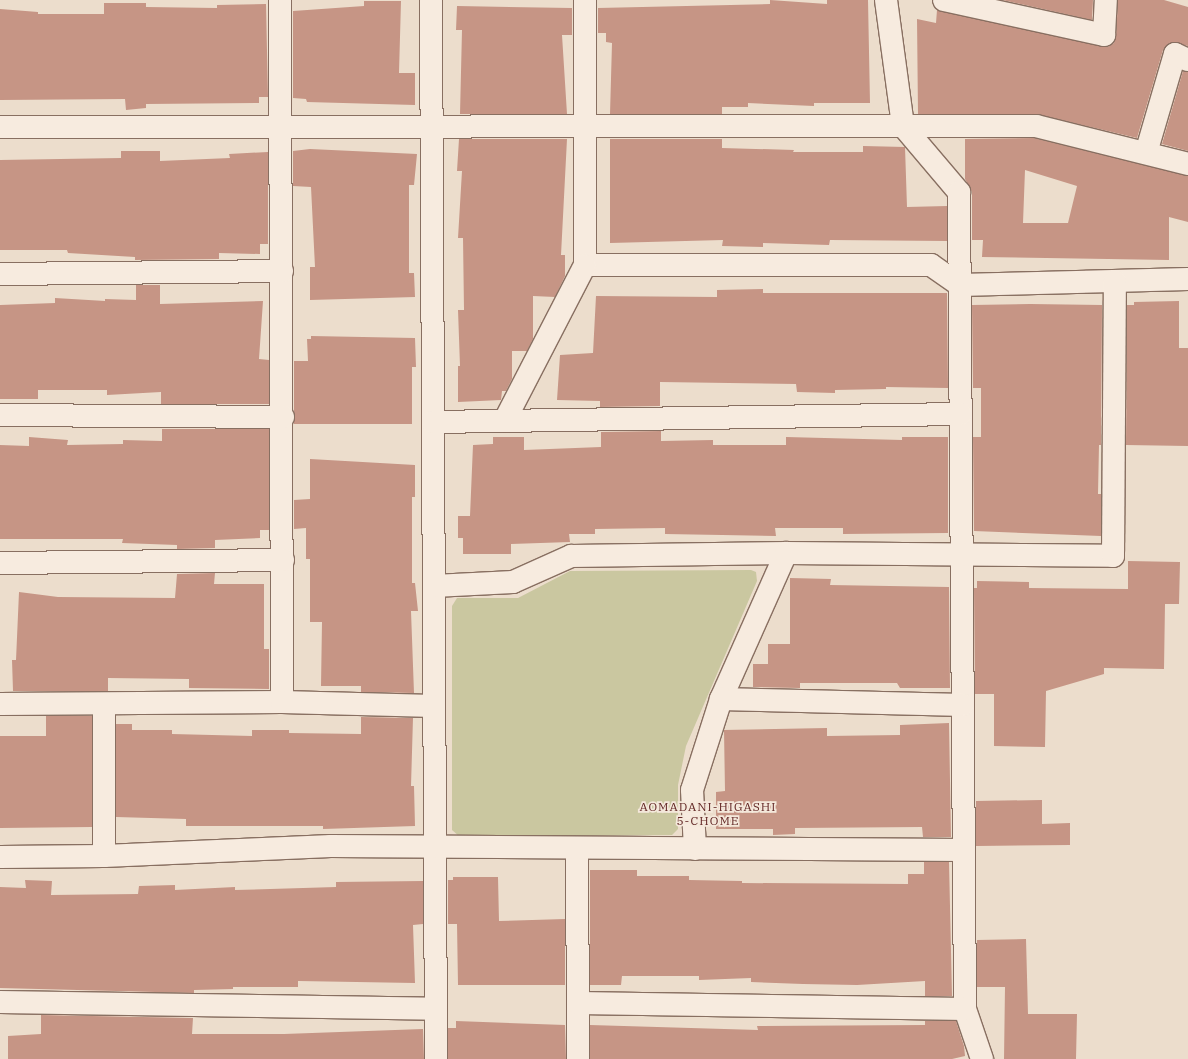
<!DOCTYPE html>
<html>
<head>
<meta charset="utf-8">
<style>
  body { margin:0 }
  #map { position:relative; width:1188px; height:1059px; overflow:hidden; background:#ecddcc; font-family:"IBM Plex Serif",serif }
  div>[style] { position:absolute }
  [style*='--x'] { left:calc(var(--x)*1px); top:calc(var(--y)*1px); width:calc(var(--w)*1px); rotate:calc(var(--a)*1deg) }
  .green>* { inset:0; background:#cac7a0 }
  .building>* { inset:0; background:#c69585 }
  .roads { filter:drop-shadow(1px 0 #886f61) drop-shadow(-1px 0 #886f61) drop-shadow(0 1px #886f61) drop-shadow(0 -1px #886f61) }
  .street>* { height:22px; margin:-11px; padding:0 11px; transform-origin:11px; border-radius:11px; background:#f7ebdf }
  span { translate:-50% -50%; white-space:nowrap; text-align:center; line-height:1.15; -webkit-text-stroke:3.5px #f4e8db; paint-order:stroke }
  .neighbourhood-label { font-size:12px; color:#632826; letter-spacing:1px }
</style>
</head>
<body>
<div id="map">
  <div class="green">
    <i style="clip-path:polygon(751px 570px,756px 572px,757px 581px,686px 746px,678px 785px,678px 829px,672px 835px,460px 837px,452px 830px,452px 606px,457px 598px,518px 598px,570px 571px)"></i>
  </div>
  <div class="building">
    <i style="clip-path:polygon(770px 0,827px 4px,827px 0,868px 0,870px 103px,814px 103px,814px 106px,748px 103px,748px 107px,722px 107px,722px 114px,610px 114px,612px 43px,606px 42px,606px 33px,598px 33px,598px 8px,770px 4px)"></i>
    <i style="clip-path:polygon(1002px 0,1093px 0,1092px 20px)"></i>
    <i style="clip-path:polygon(1118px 0,1164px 0,1188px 7px,1188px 46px,1173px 42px,1163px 50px,1137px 138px,1036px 114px,918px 114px,917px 19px,936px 23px,937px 10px,1108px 47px,1114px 43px,1116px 36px)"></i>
    <i style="clip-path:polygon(364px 1px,401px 1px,399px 73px,415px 73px,415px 105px,307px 102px,306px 99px,293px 98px,293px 11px,364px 6px)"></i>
    <i style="clip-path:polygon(104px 3px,146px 3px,146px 7px,217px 8px,217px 5px,266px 4px,268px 97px,259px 97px,259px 103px,146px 104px,146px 108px,126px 110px,125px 99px,0 100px,0 9px,38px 12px,38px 14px,104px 14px)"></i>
    <i style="clip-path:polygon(457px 6px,572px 8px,572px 35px,562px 35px,567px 114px,460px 114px,462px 30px,456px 30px)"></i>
    <i style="clip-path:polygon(1183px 71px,1188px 72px,1188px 151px,1162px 144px)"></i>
    <i style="clip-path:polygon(evenodd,1034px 138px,1188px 176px,1188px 222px,1169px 217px,1169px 260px,982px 257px,983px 240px,972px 240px,972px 192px,965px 179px,965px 139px,1034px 138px,1025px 170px,1077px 186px,1068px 223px,1023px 223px,1025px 170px)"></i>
    <i style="clip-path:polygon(459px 139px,567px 139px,561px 255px,565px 255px,565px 276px,555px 297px,533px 296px,533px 339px,527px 351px,512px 351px,512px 379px,506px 391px,502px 391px,501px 400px,458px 402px,458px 366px,460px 366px,458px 310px,464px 310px,463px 238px,458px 238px,462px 171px,457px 171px)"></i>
    <i style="clip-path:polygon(610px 139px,722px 139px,722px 148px,794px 150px,793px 152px,863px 152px,863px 146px,905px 147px,907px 207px,947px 206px,947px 241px,830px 240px,829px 245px,763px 243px,763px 247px,722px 246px,723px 240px,610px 243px)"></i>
    <i style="clip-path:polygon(310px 149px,417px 154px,414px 185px,409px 185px,409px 273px,414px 273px,415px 297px,310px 300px,310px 267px,315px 267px,311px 187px,293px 186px,293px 151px)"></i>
    <i style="clip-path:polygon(121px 151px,160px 151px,160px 161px,230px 158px,229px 154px,268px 152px,268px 244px,260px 244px,260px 254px,219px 253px,219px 259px,135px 260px,135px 257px,68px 253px,67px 250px,0 250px,0 160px,121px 158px)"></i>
    <i style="clip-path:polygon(136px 285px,160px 285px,160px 304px,263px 301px,259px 359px,269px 360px,269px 404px,161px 404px,161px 392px,107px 395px,107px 390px,38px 390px,38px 399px,0 399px,0 305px,55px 303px,55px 298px,105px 301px,105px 299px,136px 300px)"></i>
    <i style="clip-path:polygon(763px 289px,763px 293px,947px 293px,948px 388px,886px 387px,886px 389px,835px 390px,835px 393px,797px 392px,796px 384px,660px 382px,660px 406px,600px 407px,600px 401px,557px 400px,560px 355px,593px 353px,596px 296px,717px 297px,717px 290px)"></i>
    <i style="clip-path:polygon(1179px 301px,1179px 348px,1188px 348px,1188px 446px,1126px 445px,1127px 305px,1134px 305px,1134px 302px)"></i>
    <i style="clip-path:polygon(1030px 304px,1102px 305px,1101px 445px,1099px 445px,1098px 494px,1101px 494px,1101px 536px,974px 531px,973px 437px,981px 437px,981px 388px,973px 388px,972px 305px)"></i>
    <i style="clip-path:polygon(311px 336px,415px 338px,416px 367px,412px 367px,412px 424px,294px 424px,294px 361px,308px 361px,307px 339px,311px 339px)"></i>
    <i style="clip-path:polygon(162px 429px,269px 429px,269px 530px,260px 530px,260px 538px,215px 540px,215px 548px,177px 549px,177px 545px,122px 543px,123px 539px,0 539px,0 445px,29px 446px,29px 437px,68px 440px,67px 445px,123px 444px,123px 440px,162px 441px)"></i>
    <i style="clip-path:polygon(661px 431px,661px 441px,713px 440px,713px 445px,786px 445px,786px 437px,902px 440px,902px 437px,948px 437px,948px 533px,843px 534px,843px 528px,775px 528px,776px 536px,722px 535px,665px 534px,665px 528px,595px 529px,595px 534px,569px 534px,570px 542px,511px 544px,511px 554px,463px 554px,463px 538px,458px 538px,458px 516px,470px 516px,473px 445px,493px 444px,493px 437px,524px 437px,524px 450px,601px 447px,601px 432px)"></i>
    <i style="clip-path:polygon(310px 459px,415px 465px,415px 497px,412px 497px,412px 583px,415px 583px,418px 611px,411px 611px,414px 693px,361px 692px,361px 686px,321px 686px,322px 622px,310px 622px,310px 559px,306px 559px,306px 528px,294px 529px,294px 500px,310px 499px)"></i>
    <i style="clip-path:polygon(1128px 561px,1180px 562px,1179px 604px,1165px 604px,1164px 669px,1104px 668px,1104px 674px,1046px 691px,1045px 747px,994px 746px,994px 694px,975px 694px,974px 588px,977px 588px,977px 581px,1029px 582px,1029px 588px,1128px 589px)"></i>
    <i style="clip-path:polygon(215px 573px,214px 584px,264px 584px,264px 649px,269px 649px,269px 689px,189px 688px,189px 679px,108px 678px,108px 691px,13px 691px,12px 660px,16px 660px,19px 592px,58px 597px,175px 598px,177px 574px)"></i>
    <i style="clip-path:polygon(790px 578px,831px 579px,830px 585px,949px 587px,950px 688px,900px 688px,897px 683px,800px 683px,800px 688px,753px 687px,753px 664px,768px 664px,768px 644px,790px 644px)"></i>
    <i style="clip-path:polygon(46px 716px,92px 716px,92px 827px,0 828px,0 736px,46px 736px)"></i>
    <i style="clip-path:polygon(361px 717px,413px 718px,411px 786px,414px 786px,415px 826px,323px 829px,323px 826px,186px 826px,186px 819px,116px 817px,116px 724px,132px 724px,132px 730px,172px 730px,172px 734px,252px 736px,252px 730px,289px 730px,289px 733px,361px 734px)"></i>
    <i style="clip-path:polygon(949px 723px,951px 837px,923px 837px,922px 827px,795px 828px,795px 834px,773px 835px,773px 829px,716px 829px,716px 792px,725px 791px,724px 730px,827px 728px,827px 736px,900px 735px,900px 725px)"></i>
    <i style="clip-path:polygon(1042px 800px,1042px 824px,1070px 823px,1070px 845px,976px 846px,976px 801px)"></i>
    <i style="clip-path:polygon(924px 862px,949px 862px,952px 996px,925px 996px,925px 981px,857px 985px,803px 984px,751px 982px,751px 978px,699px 980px,699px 976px,622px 976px,621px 985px,590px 985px,590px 870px,637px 870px,637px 876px,689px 876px,689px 880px,742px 881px,742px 883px,908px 884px,908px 874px,924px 874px)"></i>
    <i style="clip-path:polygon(453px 877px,498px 877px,499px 921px,565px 919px,565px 985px,458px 985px,457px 924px,448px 924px,448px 880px,453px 880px)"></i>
    <i style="clip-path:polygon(25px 880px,52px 881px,51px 895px,138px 894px,139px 886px,175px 885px,175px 890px,235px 887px,235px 890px,336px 887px,336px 882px,423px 881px,423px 924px,413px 925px,415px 983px,298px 981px,298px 987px,233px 987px,233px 989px,194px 990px,194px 993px,0 988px,0 887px,26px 888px)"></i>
    <i style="clip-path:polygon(1026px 939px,1028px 1014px,1077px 1014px,1076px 1059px,1004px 1059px,1005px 987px,977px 987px,977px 940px)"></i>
    <i style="clip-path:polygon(41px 1015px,193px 1018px,192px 1034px,284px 1034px,423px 1029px,424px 1059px,8px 1059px,8px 1036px,41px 1034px)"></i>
    <i style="clip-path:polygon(456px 1021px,565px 1025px,566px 1059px,448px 1059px,448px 1028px,456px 1028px)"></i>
    <i style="clip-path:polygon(925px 1021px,956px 1021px,964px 1046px,965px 1056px,952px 1059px,590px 1059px,590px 1025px,758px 1030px,757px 1026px,925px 1025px)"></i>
  </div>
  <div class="roads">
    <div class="street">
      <i style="--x:280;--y:0;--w:702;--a:89.84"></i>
      <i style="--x:431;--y:0;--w:1059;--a:89.73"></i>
      <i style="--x:585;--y:0;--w:265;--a:90"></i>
      <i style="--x:585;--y:265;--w:346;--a:0"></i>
      <i style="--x:931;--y:265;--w:35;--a:35"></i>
      <i style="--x:960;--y:285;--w:228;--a:-1.5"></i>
      <i style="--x:886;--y:0;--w:127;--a:82.3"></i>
      <i style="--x:903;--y:126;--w:87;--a:49.7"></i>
      <i style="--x:959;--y:192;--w:817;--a:89.58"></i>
      <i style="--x:965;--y:1009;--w:53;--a:71.2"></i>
      <i style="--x:944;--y:0;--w:164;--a:12.3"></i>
      <i style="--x:1104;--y:35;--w:35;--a:-87"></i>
      <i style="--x:0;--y:127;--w:1036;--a:-0.06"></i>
      <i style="--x:1036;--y:126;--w:157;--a:14"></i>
      <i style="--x:1146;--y:153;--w:103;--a:-73.7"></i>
      <i style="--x:1175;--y:54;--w:14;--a:25"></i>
      <i style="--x:0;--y:274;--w:282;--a:-0.6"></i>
      <i style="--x:0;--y:415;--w:283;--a:0.4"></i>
      <i style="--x:505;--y:420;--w:174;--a:-62.7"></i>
      <i style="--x:433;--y:422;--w:528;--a:-0.87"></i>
      <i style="--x:786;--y:553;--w:160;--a:114"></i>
      <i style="--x:721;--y:699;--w:242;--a:1.4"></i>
      <i style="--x:0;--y:563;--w:283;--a:-0.6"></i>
      <i style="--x:434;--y:586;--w:79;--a:-2.9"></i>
      <i style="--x:513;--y:582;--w:64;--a:-24.1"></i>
      <i style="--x:571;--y:556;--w:215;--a:-0.8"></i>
      <i style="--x:786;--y:553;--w:327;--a:0.5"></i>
      <i style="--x:1113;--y:556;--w:275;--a:-89.6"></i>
      <i style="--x:0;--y:704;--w:282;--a:-0.4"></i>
      <i style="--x:282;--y:702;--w:152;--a:1.5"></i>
      <i style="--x:577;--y:848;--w:211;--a:89.7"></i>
      <i style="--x:695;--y:849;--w:59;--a:-92.9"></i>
      <i style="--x:692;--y:790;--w:96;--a:-72.3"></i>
      <i style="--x:104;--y:856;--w:152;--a:-90"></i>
      <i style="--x:0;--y:857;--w:104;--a:-0.6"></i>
      <i style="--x:104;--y:856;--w:227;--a:-2.5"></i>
      <i style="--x:331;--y:846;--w:633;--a:0.36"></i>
      <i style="--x:0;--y:1002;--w:436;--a:0.9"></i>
      <i style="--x:578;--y:1003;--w:387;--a:0.9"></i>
    </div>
  </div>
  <div class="neighbourhood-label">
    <span style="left:708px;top:814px">AOMADANI-HIGASHI<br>5-CHOME</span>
  </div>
</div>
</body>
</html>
